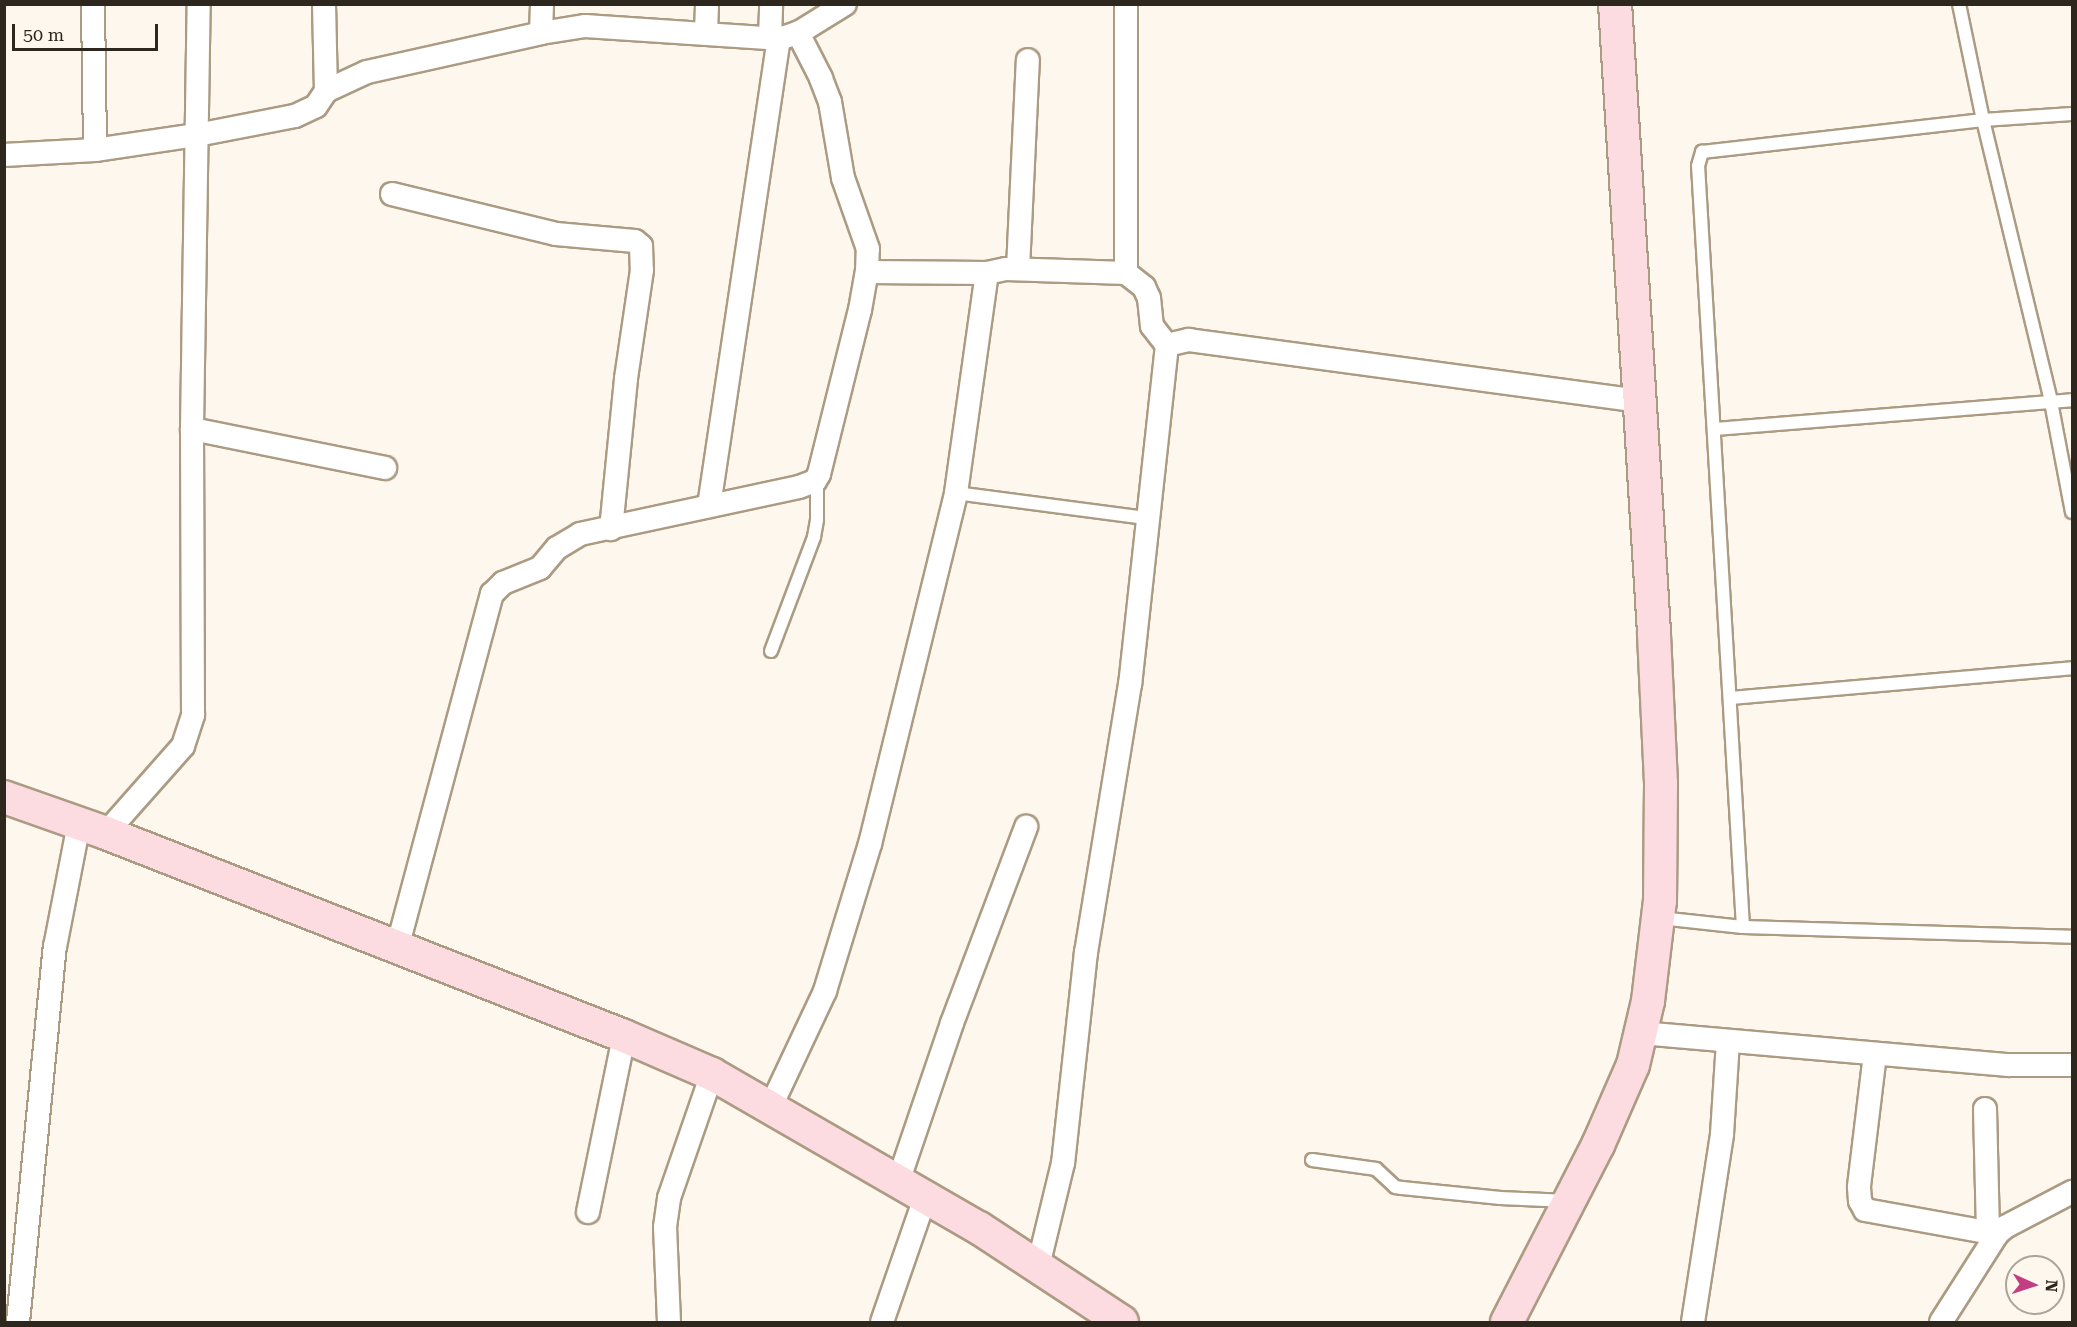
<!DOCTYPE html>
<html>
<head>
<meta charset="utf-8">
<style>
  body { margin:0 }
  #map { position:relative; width:2077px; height:1327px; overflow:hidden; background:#fef7ed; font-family:"Roboto Serif",serif }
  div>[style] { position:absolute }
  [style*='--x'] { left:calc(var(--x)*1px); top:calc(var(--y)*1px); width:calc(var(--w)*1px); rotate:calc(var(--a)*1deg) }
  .roads { filter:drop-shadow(2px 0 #ac9b83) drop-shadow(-2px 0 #ac9b83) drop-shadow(0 2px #ac9b83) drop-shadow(0 -2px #ac9b83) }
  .lane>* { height:12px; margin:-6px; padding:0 6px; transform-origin:6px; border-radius:6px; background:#fff }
  .street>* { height:22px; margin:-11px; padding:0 11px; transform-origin:11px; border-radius:11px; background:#fff }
  .secondary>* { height:32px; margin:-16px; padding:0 16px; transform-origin:16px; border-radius:16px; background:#fcdbe1 }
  span { translate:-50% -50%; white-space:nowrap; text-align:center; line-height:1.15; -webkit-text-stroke:4.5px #fef7ed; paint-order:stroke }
  .frame { position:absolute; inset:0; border:6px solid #2d271d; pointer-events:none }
  .north { position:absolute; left:2005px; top:1255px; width:60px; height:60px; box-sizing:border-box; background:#fef7ed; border:2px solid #aaa49a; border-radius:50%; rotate:93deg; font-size:16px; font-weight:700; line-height:24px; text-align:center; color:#2d271d }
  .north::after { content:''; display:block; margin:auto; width:21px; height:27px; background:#c23d82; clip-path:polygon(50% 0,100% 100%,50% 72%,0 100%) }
  .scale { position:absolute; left:12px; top:24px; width:146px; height:27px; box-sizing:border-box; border:3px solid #2d271d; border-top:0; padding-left:8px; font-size:18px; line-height:21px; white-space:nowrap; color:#2d271d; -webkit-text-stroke:4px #fef7ed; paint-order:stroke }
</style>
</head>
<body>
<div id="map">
  <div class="roads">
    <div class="lane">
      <i style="--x:1959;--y:4;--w:118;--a:78.3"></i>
      <i style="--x:1983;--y:120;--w:290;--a:76.4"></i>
      <i style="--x:2051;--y:402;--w:112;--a:79.2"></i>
      <i style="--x:1715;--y:429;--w:358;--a:-4.6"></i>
      <i style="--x:956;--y:493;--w:193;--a:7.5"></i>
      <i style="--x:771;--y:651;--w:122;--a:-69.3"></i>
      <i style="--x:814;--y:537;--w:17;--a:-80"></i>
      <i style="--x:817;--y:520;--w:43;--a:-90"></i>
      <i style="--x:1731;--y:698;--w:342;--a:-5"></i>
      <i style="--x:1660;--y:918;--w:83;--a:6.2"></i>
      <i style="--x:1743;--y:927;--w:329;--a:1.7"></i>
      <i style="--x:1743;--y:927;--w:762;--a:-93.38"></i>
      <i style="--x:1698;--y:166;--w:15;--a:-74"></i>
      <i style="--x:1702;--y:152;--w:283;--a:-6.5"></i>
      <i style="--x:1983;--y:120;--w:89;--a:-3.9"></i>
      <i style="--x:1312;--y:1160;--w:65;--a:8"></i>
      <i style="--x:1376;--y:1169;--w:26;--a:43"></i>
      <i style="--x:1395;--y:1187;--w:7;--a:8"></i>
      <i style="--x:1402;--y:1188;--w:99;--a:5.8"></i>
      <i style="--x:1500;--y:1198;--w:68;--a:2.5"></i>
    </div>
    <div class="street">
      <i style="--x:93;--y:4;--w:146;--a:89.2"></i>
      <i style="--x:324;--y:4;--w:87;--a:88.7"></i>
      <i style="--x:1126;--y:4;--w:269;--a:90"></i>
      <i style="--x:541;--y:33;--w:29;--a:-88"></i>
      <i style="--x:706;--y:33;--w:29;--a:-88"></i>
      <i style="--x:770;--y:38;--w:34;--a:-88"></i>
      <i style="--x:4;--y:155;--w:91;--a:-3.1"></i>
      <i style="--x:95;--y:150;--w:103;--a:-8.4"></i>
      <i style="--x:197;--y:135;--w:100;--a:-11"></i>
      <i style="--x:295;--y:116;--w:23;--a:-25"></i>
      <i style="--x:316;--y:106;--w:18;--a:-56"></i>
      <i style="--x:326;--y:91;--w:45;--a:-24.9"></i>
      <i style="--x:367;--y:72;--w:178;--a:-12.6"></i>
      <i style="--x:541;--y:33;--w:45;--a:-9"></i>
      <i style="--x:585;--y:26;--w:194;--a:3.8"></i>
      <i style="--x:779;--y:39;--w:20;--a:-18"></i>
      <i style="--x:798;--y:33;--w:55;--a:-31.7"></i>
      <i style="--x:392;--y:194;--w:169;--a:13.7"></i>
      <i style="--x:556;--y:234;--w:79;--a:5.1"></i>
      <i style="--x:635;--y:241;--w:8;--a:40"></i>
      <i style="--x:641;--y:246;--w:24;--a:88"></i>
      <i style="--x:642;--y:270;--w:110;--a:98.4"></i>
      <i style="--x:626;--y:379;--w:151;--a:95.7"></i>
      <i style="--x:1018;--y:269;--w:209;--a:-87.3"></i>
      <i style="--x:867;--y:272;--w:120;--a:0.5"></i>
      <i style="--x:987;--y:273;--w:19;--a:-12"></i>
      <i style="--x:1006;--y:269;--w:120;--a:1.9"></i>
      <i style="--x:1126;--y:273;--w:23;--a:38"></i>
      <i style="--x:1144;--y:287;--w:12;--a:66"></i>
      <i style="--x:1149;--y:298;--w:28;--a:84"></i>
      <i style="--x:1152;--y:326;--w:24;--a:52"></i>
      <i style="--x:1167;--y:345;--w:341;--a:96.2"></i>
      <i style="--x:1130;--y:684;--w:272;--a:99.3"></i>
      <i style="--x:1086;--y:952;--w:212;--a:96.2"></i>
      <i style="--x:1063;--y:1163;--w:106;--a:103.6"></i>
      <i style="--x:1167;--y:345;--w:23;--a:-13"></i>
      <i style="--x:1189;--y:340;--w:454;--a:7.7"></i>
      <i style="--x:192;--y:429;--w:197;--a:11.4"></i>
      <i style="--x:709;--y:506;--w:472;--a:-81.5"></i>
      <i style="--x:106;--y:833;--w:116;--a:-48.5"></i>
      <i style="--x:183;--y:746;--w:33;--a:-72"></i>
      <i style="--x:193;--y:715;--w:286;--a:-90.2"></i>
      <i style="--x:192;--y:429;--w:425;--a:-89.1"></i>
      <i style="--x:397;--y:948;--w:367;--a:-75"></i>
      <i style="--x:492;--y:594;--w:16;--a:-45"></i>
      <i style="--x:503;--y:583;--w:40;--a:-22"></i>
      <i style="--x:540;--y:568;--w:26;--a:-50"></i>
      <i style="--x:557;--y:548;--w:27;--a:-31"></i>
      <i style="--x:580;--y:534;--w:224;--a:-12.1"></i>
      <i style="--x:799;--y:487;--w:17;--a:-21"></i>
      <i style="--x:815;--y:481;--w:8;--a:-60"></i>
      <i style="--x:819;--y:474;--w:169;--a:-76"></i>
      <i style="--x:860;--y:310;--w:39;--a:-80"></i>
      <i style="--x:867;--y:272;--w:23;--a:-88"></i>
      <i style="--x:868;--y:249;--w:75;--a:-109.4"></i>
      <i style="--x:843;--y:178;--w:77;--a:-99.7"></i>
      <i style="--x:830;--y:102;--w:26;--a:-111"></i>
      <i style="--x:821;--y:78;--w:51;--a:-117.1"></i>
      <i style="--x:1641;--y:1033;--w:369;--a:5"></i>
      <i style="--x:2009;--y:1065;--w:63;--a:0"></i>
      <i style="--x:1875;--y:1054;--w:134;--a:96.9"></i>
      <i style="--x:1859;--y:1187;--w:14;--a:86"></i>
      <i style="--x:1860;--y:1201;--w:10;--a:61"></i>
      <i style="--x:1865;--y:1210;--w:134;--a:10.3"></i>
      <i style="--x:771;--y:1106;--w:127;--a:-64.8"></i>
      <i style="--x:825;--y:991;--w:154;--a:-73"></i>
      <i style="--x:870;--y:844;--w:361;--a:-76.2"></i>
      <i style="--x:956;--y:493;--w:222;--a:-82"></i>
      <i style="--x:1985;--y:1109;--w:124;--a:88.6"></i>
      <i style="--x:899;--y:1179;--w:165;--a:-71.2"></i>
      <i style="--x:952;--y:1023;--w:210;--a:-69.3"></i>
      <i style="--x:588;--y:1212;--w:180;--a:-78.4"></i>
      <i style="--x:18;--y:1322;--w:377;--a:-84.4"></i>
      <i style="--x:55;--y:947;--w:125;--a:-79"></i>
      <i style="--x:669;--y:1322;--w:95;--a:-92.4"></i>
      <i style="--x:665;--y:1227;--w:29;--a:-82"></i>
      <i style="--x:669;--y:1198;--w:131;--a:-70.9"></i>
      <i style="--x:882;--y:1322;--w:134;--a:-70.9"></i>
      <i style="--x:1693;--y:1322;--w:190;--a:-81.2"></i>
      <i style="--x:1722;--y:1134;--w:92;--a:-86.3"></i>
      <i style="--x:1941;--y:1322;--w:104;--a:-57.5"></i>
      <i style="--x:1997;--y:1234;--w:11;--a:-41"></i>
      <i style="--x:2005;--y:1227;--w:76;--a:-27.6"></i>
    </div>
    <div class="secondary">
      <i style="--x:4;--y:797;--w:108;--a:19.4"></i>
      <i style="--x:106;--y:833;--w:556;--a:21.4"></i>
      <i style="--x:624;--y:1036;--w:96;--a:23.4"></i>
      <i style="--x:712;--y:1074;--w:308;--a:30"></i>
      <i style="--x:979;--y:1228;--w:171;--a:33.3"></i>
      <i style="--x:1507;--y:1322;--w:199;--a:-62.8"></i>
      <i style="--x:1598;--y:1145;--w:87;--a:-66.4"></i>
      <i style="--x:1633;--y:1065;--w:66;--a:-76.8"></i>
      <i style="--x:1648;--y:1001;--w:101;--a:-83.2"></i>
      <i style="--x:1660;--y:901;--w:118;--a:-89.5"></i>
      <i style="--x:1661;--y:783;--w:151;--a:-92.7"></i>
      <i style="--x:1654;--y:632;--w:629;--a:-93.55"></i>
    </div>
  </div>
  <div class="frame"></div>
  <div class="north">N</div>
  <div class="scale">50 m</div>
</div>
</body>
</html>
